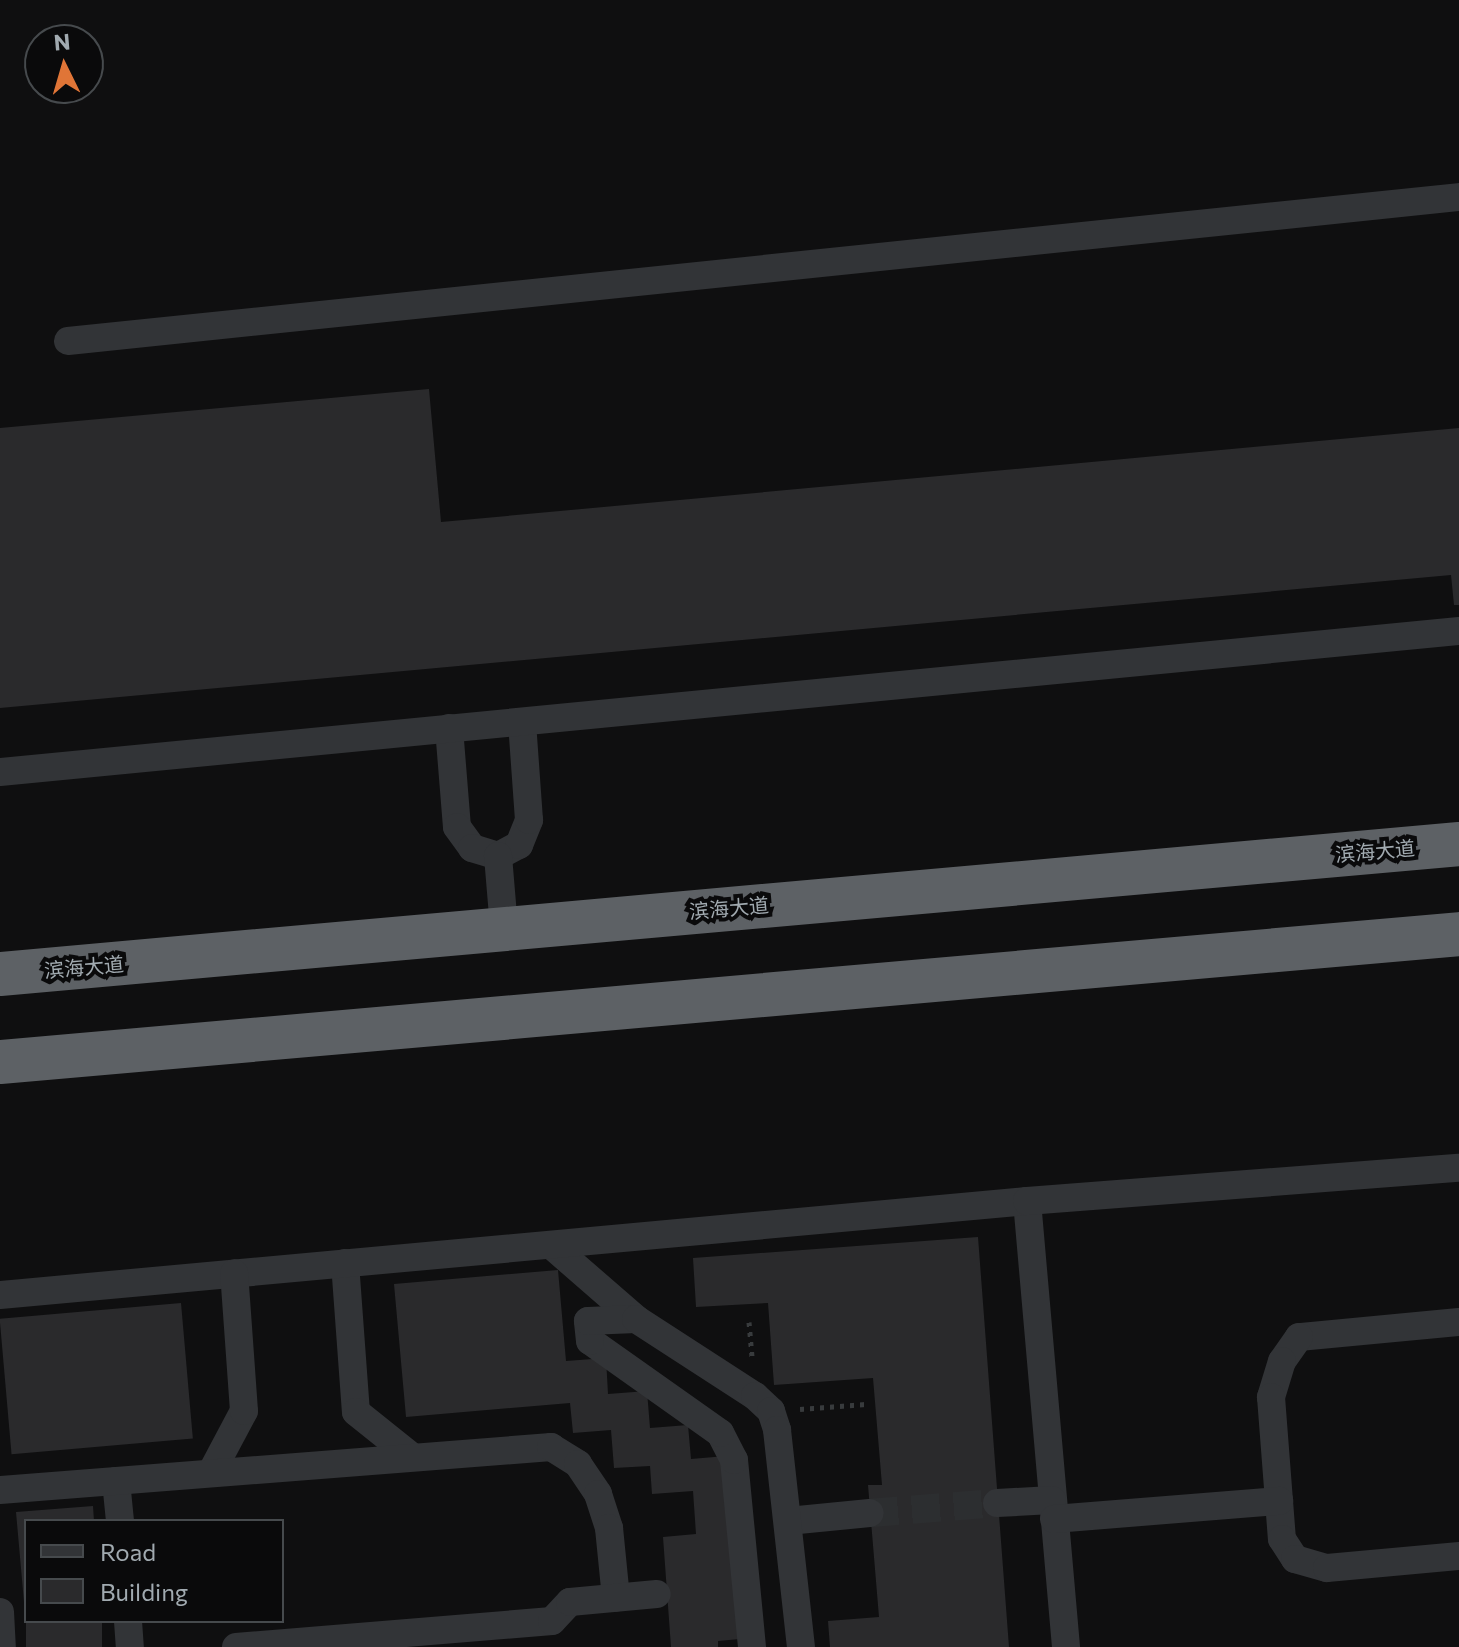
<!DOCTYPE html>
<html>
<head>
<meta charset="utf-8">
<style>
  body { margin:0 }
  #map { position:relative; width:1459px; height:1647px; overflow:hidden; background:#0f0f10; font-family:Commissioner,"Noto Sans SC",sans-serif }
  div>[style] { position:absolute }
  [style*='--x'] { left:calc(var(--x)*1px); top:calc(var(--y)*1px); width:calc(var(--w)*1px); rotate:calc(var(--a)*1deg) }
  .building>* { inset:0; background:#2a2a2c; transform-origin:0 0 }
  .street-tunnel>* { height:28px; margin-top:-14px; transform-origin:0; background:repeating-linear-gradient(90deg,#2c2e30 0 28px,transparent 0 42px) }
  .path>* { height:5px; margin-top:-2.5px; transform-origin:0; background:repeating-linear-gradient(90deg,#383b3d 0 4px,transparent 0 10px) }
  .street>* { height:28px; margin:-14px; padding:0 14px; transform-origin:14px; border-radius:14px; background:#323437 }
  .highway>* { height:44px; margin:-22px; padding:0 22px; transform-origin:22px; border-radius:22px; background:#5d6165 }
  span { translate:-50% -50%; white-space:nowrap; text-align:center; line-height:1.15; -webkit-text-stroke:8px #0a0a0b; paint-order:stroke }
  .street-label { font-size:20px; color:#a1aab0 }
  .legend { position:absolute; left:24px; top:1519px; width:260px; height:104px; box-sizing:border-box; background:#0a0a0b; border:2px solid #464a4d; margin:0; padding:10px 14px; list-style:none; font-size:24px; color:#a1aab0 }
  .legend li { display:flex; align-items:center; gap:16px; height:40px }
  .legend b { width:40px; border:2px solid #464a4d }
  .north { position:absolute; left:24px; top:24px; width:80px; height:80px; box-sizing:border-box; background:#0a0a0b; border:2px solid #464a4d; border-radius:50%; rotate:355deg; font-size:22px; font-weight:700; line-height:32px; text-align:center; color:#a1aab0 }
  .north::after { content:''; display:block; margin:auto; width:28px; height:36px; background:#e07537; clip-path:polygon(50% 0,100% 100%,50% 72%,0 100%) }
</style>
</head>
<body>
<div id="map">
  <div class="building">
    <i style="clip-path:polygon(429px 389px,441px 522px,1459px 428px,1459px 605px,1454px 605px,1451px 575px,0 708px,0 428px)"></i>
    <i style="clip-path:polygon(978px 1237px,1009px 1647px,830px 1647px,828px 1621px,879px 1617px,868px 1485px,882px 1485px,873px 1378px,774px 1385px,768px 1303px,696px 1307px,693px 1258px)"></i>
    <i style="clip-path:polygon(558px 1270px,566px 1361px,606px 1358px,608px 1394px,647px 1391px,650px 1428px,688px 1425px,691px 1459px,726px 1456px,740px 1639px,718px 1641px,718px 1647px,671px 1647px,663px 1537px,696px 1534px,693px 1491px,652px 1494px,650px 1466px,614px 1468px,611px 1430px,573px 1433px,570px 1403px,406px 1417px,394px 1284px)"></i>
    <i style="left:181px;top:1303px;width:136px;height:182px;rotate:85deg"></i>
    <i style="clip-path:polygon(93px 1506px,94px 1521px,26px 1521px,24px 1602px,16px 1512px)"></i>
    <i style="left:26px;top:1621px;width:76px;height:26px"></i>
  </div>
  <div class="street-tunnel">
    <i style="--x:870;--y:1513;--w:127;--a:-4.5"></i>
  </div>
  <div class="path">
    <i style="--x:749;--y:1322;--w:35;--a:85"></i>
    <i style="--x:800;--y:1409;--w:66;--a:-4.3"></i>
  </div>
  <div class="street">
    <i style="--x:68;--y:341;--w:1398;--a:-5.91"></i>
    <i style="--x:449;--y:728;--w:99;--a:85.4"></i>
    <i style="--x:457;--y:827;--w:26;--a:54"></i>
    <i style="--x:472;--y:848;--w:27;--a:17"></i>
    <i style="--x:498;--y:856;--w:24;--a:-28"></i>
    <i style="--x:519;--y:845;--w:27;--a:-68"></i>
    <i style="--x:529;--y:820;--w:98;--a:-94.1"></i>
    <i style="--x:0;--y:772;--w:1466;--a:-5.52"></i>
    <i style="--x:498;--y:856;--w:72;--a:85.2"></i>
    <i style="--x:1027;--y:1201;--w:448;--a:85"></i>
    <i style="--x:551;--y:1245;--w:113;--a:41"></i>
    <i style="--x:345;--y:1263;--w:149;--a:85.8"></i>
    <i style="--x:356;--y:1412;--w:70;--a:38.7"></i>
    <i style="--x:0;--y:1295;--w:1031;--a:-5.23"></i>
    <i style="--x:1027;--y:1201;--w:433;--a:-4.4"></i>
    <i style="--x:1459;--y:1322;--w:161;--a:174.6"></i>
    <i style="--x:1299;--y:1337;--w:29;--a:125"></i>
    <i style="--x:1282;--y:1361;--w:38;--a:107"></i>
    <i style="--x:1271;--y:1397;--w:142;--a:85.6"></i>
    <i style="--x:1282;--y:1539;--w:24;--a:57"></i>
    <i style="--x:1295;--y:1559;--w:33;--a:16"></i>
    <i style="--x:1327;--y:1568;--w:133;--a:-5.2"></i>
    <i style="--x:211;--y:1473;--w:70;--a:-62"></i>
    <i style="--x:244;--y:1411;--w:138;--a:-94.1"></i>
    <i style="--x:116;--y:1481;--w:40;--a:84.3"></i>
    <i style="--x:0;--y:1490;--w:553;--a:-4.46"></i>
    <i style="--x:551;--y:1447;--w:32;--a:32"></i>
    <i style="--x:578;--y:1464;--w:36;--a:56"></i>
    <i style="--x:598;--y:1494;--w:36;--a:72"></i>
    <i style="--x:609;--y:1528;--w:70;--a:84.3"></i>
    <i style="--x:997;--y:1503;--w:55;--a:-3.1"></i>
    <i style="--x:1054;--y:1519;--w:226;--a:-4.6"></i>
    <i style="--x:788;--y:1521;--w:82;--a:-5.6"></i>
    <i style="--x:0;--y:1612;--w:35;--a:87"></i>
    <i style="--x:128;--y:1621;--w:26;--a:86"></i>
    <i style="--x:236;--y:1647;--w:317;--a:-4.7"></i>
    <i style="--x:552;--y:1621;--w:26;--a:-47"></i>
    <i style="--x:570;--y:1602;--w:87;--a:-5.3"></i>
    <i style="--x:752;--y:1647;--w:188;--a:-95.5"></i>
    <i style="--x:734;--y:1460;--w:30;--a:-117"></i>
    <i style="--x:720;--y:1433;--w:159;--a:-144.7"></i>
    <i style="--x:590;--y:1341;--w:20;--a:-96"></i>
    <i style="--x:588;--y:1321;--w:48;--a:-2.4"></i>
    <i style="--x:636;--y:1319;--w:142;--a:32.9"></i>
    <i style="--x:755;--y:1396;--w:22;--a:43"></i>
    <i style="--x:771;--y:1411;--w:20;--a:72"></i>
    <i style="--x:777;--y:1430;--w:218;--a:83.7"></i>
  </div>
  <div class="highway">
    <i style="--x:0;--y:974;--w:1465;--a:-5.09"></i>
    <i style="--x:0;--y:1062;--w:1465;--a:-5.01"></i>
  </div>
  <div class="street-label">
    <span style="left:1375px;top:851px;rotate:-5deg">滨海大道</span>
    <span style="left:729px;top:908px;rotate:-5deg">滨海大道</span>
    <span style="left:84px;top:967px;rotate:-5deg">滨海大道</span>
  </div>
  <ul class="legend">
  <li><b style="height:10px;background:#323437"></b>Road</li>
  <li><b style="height:22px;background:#2a2a2c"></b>Building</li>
  </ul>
  <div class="north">N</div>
</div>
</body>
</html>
